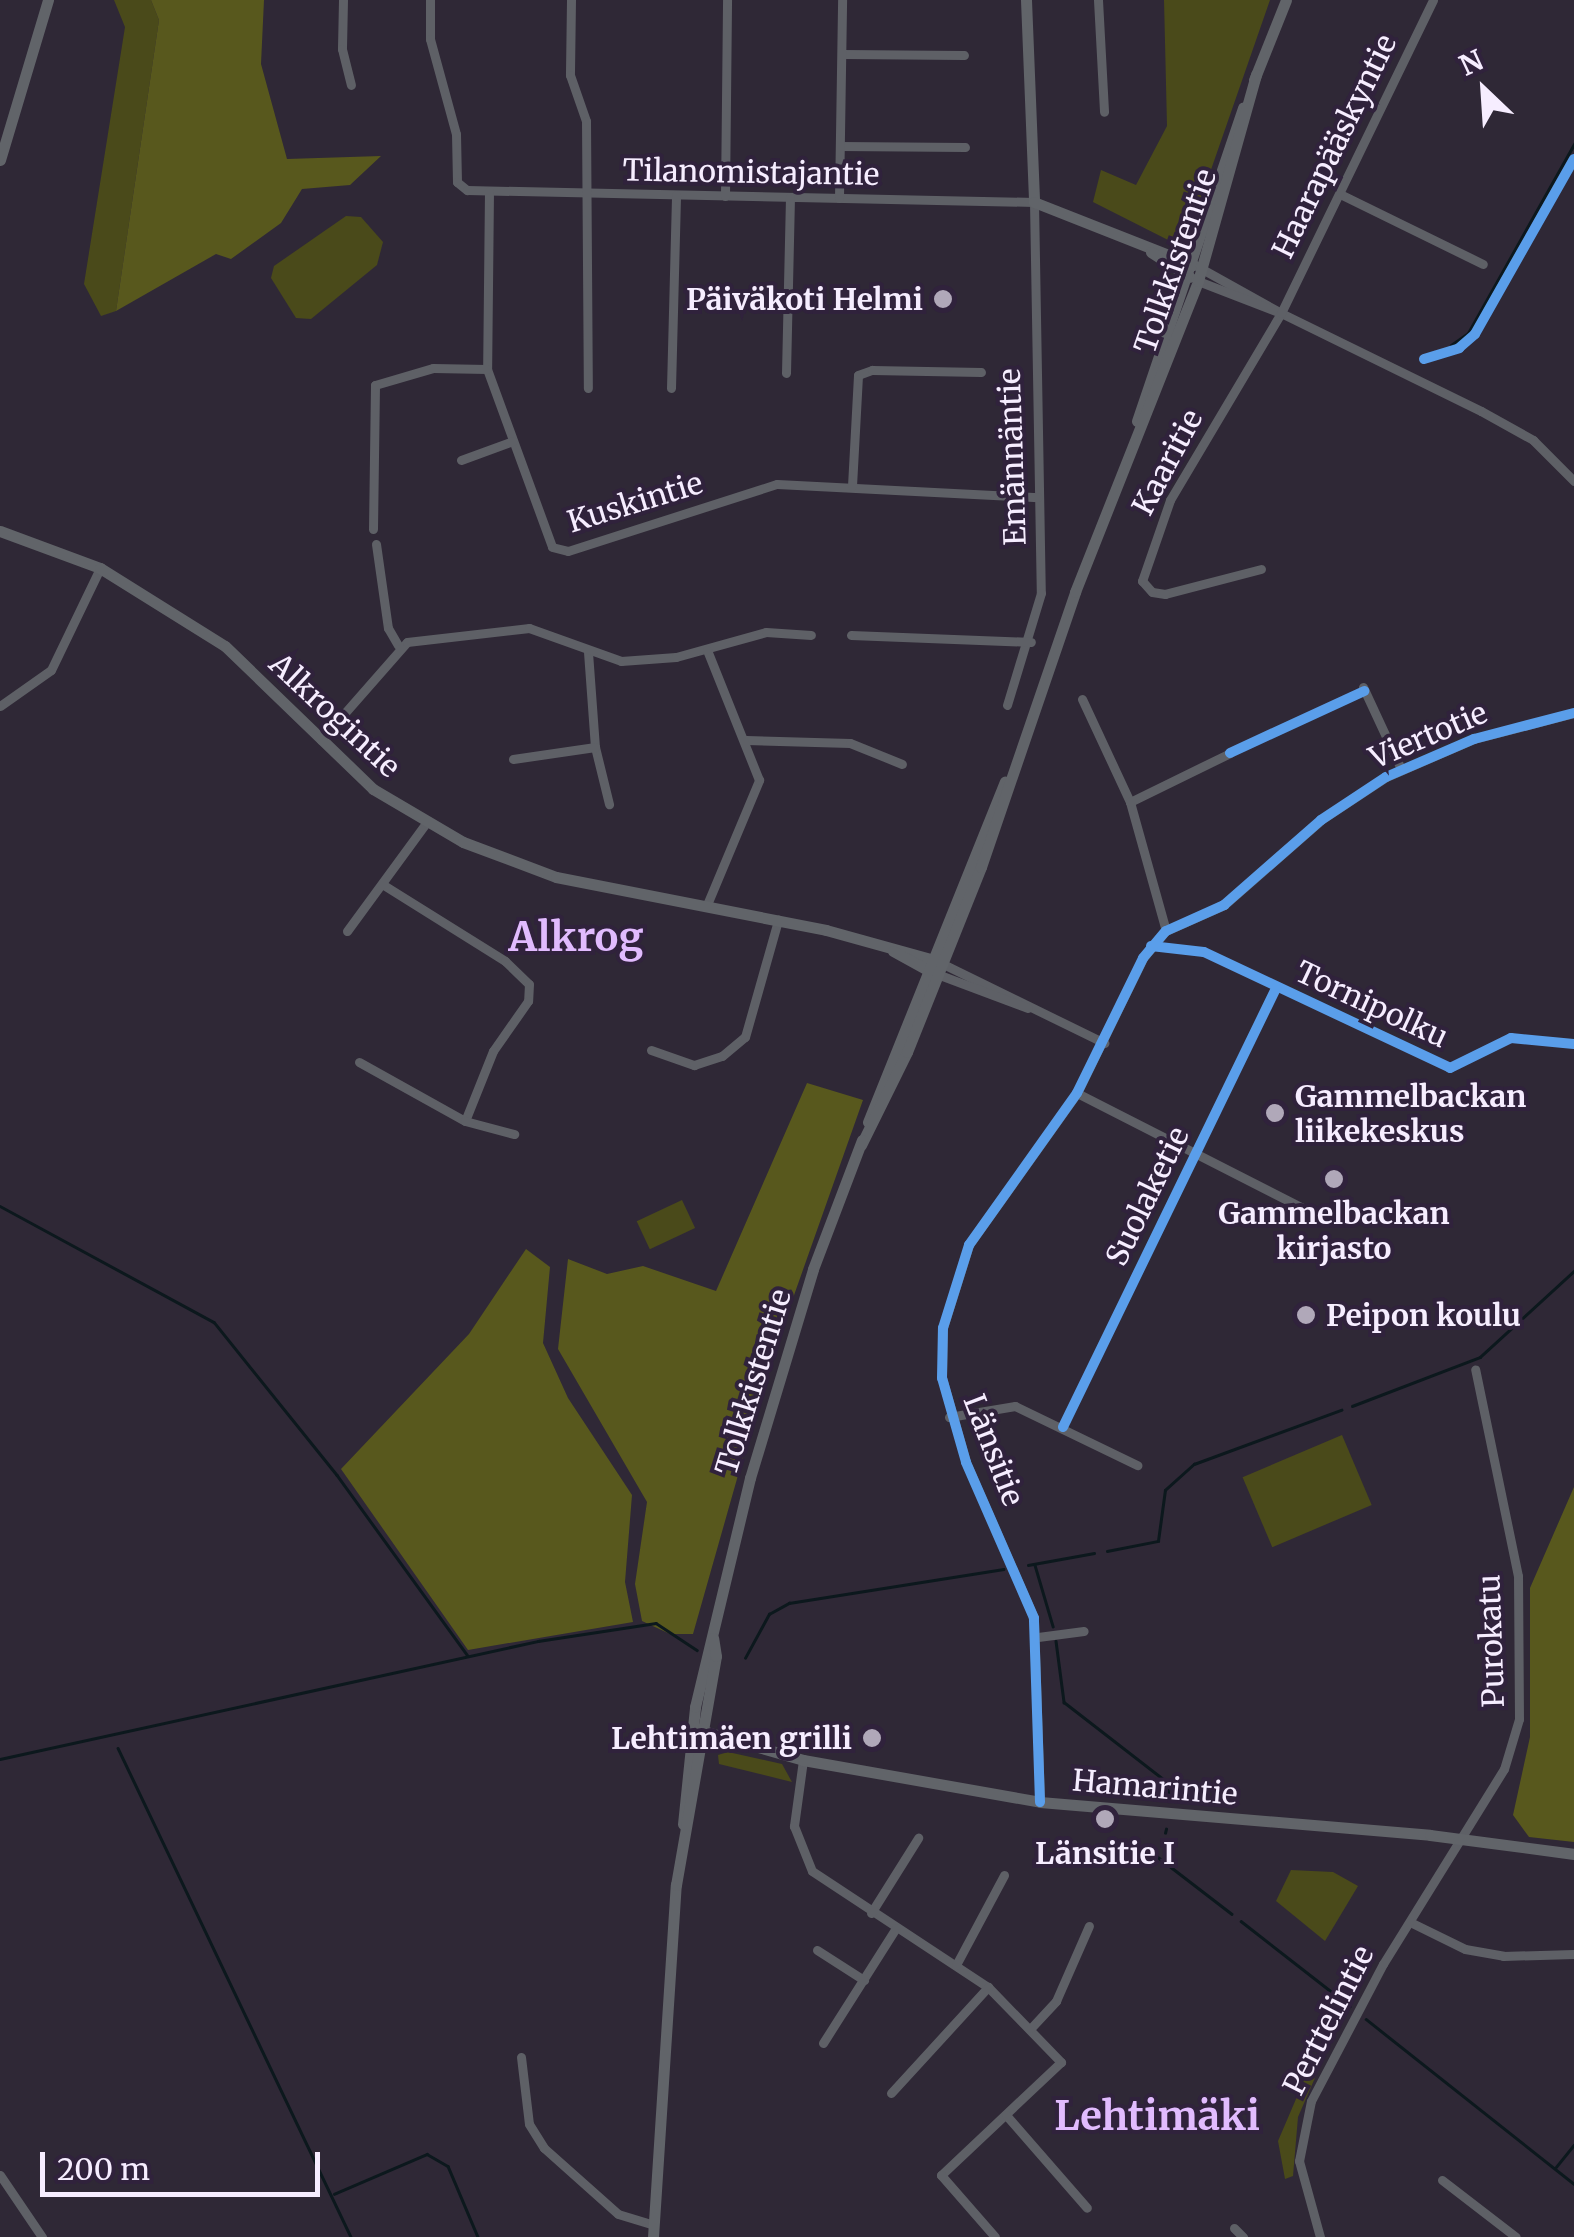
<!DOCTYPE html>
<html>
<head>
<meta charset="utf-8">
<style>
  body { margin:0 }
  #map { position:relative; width:1574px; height:2237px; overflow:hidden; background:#2f2836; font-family:Merriweather,serif }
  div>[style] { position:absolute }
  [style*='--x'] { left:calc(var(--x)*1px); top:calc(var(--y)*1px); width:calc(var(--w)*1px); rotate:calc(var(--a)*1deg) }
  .green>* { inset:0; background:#4a4a1a; transform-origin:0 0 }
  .forest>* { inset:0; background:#58581d }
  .stream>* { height:2.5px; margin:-1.25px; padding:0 1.25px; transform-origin:1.25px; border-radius:1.25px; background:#0c181d }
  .street>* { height:9px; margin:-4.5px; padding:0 4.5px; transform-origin:4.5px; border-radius:4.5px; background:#5e6066 }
  .secondary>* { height:11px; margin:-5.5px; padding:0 5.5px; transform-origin:5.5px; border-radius:5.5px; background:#616469 }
  .cycleway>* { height:10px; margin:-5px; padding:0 5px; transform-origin:5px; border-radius:5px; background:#5a9eea }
  .dots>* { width:28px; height:28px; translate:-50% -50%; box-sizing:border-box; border:5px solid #30223c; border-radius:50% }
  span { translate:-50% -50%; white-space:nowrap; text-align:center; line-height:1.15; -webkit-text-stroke:8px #30223c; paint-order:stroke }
  .street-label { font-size:30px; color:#f6edff }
  .poi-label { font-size:30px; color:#f6edff; font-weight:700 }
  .right { translate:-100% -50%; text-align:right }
  .left { translate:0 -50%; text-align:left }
  .district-label { font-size:40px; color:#e1bbfe; font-weight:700 }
  .north { position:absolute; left:1434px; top:40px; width:100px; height:100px; -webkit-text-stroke:8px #30223c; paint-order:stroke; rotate:335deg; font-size:28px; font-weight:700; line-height:40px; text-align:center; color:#f6edff }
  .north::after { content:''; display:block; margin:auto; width:35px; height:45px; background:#f6edff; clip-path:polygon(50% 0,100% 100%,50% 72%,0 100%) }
  .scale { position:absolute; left:40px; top:2152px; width:280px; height:45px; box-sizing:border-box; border:5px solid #f6edff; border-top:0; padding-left:12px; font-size:30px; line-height:35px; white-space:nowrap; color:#f6edff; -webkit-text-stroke:8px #30223c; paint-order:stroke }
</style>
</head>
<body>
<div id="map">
  <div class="green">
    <i style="clip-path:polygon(114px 0,151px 0,159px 20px,116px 311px,101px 316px,84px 284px,125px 27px)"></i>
    <i style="clip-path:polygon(1164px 0,1270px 0,1189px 233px,1172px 242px,1093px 202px,1101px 170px,1136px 185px,1167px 126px)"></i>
    <i style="clip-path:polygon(346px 216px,361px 217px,383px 242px,377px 265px,311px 319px,296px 318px,271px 278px,274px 266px)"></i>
    <i style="left:682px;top:1200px;width:31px;height:50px;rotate:65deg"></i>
    <i style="left:1342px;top:1435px;width:76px;height:108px;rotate:67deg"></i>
    <i style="clip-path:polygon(728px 1752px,782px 1764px,792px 1782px,719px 1764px,718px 1755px)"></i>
    <i style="clip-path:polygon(1291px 1870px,1333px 1872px,1358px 1886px,1325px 1941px,1276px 1901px)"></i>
    <i style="clip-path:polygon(1314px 2057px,1321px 2064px,1298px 2117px,1293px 2176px,1285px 2179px,1278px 2141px)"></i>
  </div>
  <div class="forest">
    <i style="clip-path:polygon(151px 0,264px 0,261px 64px,287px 159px,381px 156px,350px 185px,302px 189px,281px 223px,231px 259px,216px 254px,116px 311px,159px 20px)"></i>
    <i style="clip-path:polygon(807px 1083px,863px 1100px,769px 1366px,693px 1634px,670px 1634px,642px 1621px,635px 1584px,647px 1502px,558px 1349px,568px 1259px,607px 1274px,643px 1266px,716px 1291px)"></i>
    <i style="clip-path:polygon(526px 1249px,550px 1267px,543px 1343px,568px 1398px,632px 1495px,625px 1582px,633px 1622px,468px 1650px,341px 1469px,469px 1334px)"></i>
    <i style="clip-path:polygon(1574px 1487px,1574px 1842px,1529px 1837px,1513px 1815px,1530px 1737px,1530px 1588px)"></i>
  </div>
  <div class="stream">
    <i style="--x:1451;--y:345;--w:21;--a:-35"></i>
    <i style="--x:1468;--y:333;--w:217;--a:-60.7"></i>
    <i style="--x:0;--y:1206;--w:243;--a:28.5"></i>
    <i style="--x:214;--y:1322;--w:196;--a:51.2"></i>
    <i style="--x:337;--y:1475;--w:223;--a:54.1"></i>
    <i style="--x:1352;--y:1406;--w:137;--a:-20.9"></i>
    <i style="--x:1480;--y:1357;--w:127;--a:-42.5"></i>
    <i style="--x:1107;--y:1551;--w:52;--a:-11.1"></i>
    <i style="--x:1158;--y:1541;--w:51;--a:-82.2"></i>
    <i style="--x:1165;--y:1490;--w:39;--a:-42"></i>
    <i style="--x:1194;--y:1464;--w:157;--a:-20.2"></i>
    <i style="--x:1028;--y:1565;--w:67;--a:-10.3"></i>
    <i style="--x:1035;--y:1565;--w:64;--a:73.6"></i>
    <i style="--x:1056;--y:1641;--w:62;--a:82.5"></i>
    <i style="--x:1064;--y:1702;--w:130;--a:37.8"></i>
    <i style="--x:1167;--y:1782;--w:14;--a:82"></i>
    <i style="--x:745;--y:1658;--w:50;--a:-61.4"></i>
    <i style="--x:769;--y:1614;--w:23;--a:-29"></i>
    <i style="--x:789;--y:1603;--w:217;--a:-9"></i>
    <i style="--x:118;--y:1748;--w:542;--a:64.52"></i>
    <i style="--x:0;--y:1759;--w:551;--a:-12.37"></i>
    <i style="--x:538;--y:1641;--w:119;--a:-8.7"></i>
    <i style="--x:656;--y:1623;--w:49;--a:33.4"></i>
    <i style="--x:1165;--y:1833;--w:4;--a:-76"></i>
    <i style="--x:1154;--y:1854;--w:98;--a:37.6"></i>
    <i style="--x:1241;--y:1921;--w:117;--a:38"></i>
    <i style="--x:1348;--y:2005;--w:2;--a:27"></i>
    <i style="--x:1366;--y:2019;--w:265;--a:38.4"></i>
    <i style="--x:1556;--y:2167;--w:28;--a:-51"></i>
    <i style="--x:334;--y:2194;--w:101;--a:-23.3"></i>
    <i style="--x:427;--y:2154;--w:24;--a:30"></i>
    <i style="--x:448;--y:2166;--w:77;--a:67.1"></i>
  </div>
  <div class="street">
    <i style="--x:343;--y:0;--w:49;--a:91.2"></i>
    <i style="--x:342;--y:49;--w:37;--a:76"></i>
    <i style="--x:430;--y:0;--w:39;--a:90"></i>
    <i style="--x:430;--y:39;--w:98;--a:74.7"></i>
    <i style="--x:456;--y:134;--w:48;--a:88.8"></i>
    <i style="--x:457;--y:182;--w:13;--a:39"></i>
    <i style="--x:467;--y:190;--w:567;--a:1.21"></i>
    <i style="--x:1034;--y:202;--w:391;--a:89"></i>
    <i style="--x:1041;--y:593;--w:117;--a:106.9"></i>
    <i style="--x:571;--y:0;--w:75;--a:90.8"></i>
    <i style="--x:570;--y:75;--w:49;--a:70.8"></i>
    <i style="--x:586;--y:121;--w:267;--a:89.6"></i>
    <i style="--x:1098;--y:0;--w:112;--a:86.9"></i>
    <i style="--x:842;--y:54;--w:122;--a:0.5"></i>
    <i style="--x:840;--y:146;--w:125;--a:0.5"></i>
    <i style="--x:489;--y:191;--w:178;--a:90.6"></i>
    <i style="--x:487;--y:369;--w:189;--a:69.9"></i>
    <i style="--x:552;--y:547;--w:16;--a:14"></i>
    <i style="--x:568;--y:551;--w:219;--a:-17.8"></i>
    <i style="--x:777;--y:484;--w:261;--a:2.9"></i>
    <i style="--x:1340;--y:194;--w:159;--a:26.1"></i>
    <i style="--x:725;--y:196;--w:196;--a:-89.4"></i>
    <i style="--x:839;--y:198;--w:198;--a:-89.1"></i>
    <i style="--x:1202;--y:269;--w:90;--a:29.1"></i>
    <i style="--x:1198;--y:281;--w:89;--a:21.1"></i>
    <i style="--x:1281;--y:313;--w:223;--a:26.1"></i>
    <i style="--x:1481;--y:411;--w:60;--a:29.1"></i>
    <i style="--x:1533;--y:440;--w:58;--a:45"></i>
    <i style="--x:786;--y:373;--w:176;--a:-88.7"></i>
    <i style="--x:671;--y:388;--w:193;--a:-88.5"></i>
    <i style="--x:461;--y:460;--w:55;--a:-20.1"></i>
    <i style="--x:852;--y:486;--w:111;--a:-86.9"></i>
    <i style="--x:858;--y:375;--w:15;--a:-20"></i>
    <i style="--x:872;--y:370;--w:109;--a:1.1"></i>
    <i style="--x:373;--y:529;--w:144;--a:-89.2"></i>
    <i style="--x:375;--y:385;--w:60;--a:-16.3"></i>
    <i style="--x:433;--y:368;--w:54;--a:1.1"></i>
    <i style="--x:376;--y:544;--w:85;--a:81.9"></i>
    <i style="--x:388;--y:628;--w:20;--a:60"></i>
    <i style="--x:1261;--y:569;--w:99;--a:165.4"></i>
    <i style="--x:1165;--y:594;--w:13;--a:-171"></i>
    <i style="--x:1152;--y:592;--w:15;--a:-132"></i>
    <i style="--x:1142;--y:581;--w:86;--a:-70.9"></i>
    <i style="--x:1170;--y:500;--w:217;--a:-59.3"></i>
    <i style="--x:1281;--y:313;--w:348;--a:-64.1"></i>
    <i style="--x:851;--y:635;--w:180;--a:2.2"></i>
    <i style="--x:588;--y:652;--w:95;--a:85.8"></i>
    <i style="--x:595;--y:747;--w:59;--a:76.2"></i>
    <i style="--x:1363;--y:687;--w:90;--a:65.1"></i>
    <i style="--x:1082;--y:699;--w:114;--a:65"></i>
    <i style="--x:1130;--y:802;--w:134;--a:74.4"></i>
    <i style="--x:0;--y:706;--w:62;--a:-35.2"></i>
    <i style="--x:51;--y:670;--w:113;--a:-64.3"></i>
    <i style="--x:321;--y:740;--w:130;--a:-48.7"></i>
    <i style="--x:407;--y:642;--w:123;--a:-6.5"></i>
    <i style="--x:529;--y:628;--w:98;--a:19.7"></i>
    <i style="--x:621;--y:661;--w:55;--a:-4.2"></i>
    <i style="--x:676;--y:657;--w:93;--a:-15.5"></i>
    <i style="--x:766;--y:632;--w:45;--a:3.8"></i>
    <i style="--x:746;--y:740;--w:104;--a:1.7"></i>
    <i style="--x:850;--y:743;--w:56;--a:22"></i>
    <i style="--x:513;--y:759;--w:83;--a:-8.3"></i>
    <i style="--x:1130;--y:802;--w:111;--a:-26.1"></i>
    <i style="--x:382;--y:884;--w:145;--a:32"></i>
    <i style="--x:505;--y:961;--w:33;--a:44"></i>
    <i style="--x:529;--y:984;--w:17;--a:93"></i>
    <i style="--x:528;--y:1001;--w:61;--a:125"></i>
    <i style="--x:493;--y:1051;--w:75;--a:111.8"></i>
    <i style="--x:706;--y:907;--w:138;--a:-67.3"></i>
    <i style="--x:759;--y:780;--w:140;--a:-111.8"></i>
    <i style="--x:347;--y:931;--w:134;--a:-53.8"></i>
    <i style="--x:941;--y:963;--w:182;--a:26.1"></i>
    <i style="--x:937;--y:974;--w:97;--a:20.5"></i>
    <i style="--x:651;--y:1050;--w:46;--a:19.2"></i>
    <i style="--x:694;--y:1065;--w:29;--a:-18"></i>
    <i style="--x:722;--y:1056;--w:30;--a:-40"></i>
    <i style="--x:745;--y:1037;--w:122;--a:-74.2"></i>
    <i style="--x:359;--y:1062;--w:121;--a:29.1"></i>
    <i style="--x:465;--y:1121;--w:51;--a:14.9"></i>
    <i style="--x:1077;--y:1093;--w:271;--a:27"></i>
    <i style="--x:949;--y:1417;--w:67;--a:-9.5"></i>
    <i style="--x:1015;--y:1406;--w:136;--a:25.8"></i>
    <i style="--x:1038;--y:1637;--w:46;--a:-7.4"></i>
    <i style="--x:803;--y:1760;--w:67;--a:97.8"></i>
    <i style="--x:794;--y:1826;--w:48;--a:68.2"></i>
    <i style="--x:812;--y:1871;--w:211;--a:33.4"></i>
    <i style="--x:988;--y:1987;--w:105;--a:45.8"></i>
    <i style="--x:1061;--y:2062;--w:165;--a:136.7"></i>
    <i style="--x:941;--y:2175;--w:82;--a:48.9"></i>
    <i style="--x:1040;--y:1802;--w:184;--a:-91.9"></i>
    <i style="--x:1034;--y:1618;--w:170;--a:-113.6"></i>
    <i style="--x:966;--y:1462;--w:87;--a:-105.9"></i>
    <i style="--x:942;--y:1378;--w:50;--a:-88.9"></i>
    <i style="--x:943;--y:1328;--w:87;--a:-72.6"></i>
    <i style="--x:969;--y:1245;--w:186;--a:-54.6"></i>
    <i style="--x:1077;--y:1093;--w:150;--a:-63.9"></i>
    <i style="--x:1143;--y:958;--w:35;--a:-50"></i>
    <i style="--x:1166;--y:931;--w:64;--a:-24.1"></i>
    <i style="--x:1224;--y:905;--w:129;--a:-41.2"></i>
    <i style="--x:1321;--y:820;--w:78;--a:-33.5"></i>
    <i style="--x:1386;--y:777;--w:96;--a:-23.4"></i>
    <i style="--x:1474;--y:739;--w:103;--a:-14.6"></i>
    <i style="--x:871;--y:1913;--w:89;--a:-57.9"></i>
    <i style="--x:1410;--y:1922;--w:61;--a:26.1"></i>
    <i style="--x:1465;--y:1949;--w:39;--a:10"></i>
    <i style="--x:1503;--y:1956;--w:71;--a:-1.6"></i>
    <i style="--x:817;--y:1950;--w:56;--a:32.6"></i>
    <i style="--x:956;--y:1965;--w:102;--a:-61.9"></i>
    <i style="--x:1031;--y:2028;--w:37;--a:-47"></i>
    <i style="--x:1056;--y:2001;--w:82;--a:-66.3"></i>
    <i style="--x:823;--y:2043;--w:136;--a:-57.6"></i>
    <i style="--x:521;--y:2057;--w:67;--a:83.2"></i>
    <i style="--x:529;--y:2124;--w:28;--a:58"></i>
    <i style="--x:544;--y:2148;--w:99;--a:41.7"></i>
    <i style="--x:618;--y:2214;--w:37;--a:17"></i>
    <i style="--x:891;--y:2093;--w:144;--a:-47.5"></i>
    <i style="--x:1006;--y:2115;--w:123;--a:48.9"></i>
    <i style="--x:0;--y:2175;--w:75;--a:55.9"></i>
    <i style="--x:1442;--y:2180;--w:93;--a:37.6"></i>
    <i style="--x:1234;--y:2228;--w:13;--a:45"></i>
    <i style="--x:1320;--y:2237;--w:79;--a:-105.4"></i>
    <i style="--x:1299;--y:2161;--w:61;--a:-78.7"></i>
    <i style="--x:1311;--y:2101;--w:155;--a:-62.3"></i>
    <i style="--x:1383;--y:1964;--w:229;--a:-58.2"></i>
    <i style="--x:1504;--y:1769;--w:52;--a:-73.3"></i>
    <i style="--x:1519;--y:1719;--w:143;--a:-90.4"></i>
    <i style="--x:1518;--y:1576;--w:211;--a:-101.7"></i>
  </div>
  <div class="secondary">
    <i style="--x:1026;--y:0;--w:202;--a:87.7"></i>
    <i style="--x:1034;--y:202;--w:172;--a:21.5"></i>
    <i style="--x:1254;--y:80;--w:86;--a:-68.2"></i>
    <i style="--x:0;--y:160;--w:167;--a:-73.3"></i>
    <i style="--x:1151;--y:252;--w:46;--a:32.7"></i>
    <i style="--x:1137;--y:421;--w:331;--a:-71.3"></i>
    <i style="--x:0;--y:531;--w:107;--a:20.3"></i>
    <i style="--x:100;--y:568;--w:147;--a:32"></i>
    <i style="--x:225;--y:646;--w:206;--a:44"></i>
    <i style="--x:373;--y:789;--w:104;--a:30.5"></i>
    <i style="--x:463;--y:842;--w:99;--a:20.6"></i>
    <i style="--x:556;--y:877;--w:275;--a:11.1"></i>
    <i style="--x:826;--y:930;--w:116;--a:15.5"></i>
    <i style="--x:893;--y:951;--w:46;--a:28.8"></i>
    <i style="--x:868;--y:1122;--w:367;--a:-68.1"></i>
    <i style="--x:861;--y:1145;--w:104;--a:-63.7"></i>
    <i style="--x:907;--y:1052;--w:199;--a:-68.2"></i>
    <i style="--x:981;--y:867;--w:291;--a:-71.1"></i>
    <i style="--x:1075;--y:592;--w:334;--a:-68.4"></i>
    <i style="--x:1198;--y:281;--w:215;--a:-74.3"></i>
    <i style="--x:693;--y:1728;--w:115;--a:16.2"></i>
    <i style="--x:803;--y:1760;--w:241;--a:10"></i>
    <i style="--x:1040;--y:1802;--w:391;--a:4.8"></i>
    <i style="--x:1430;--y:1835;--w:145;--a:7.5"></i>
    <i style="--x:692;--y:1743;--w:44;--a:0"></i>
    <i style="--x:683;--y:1824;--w:118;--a:-84.1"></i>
    <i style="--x:695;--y:1707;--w:236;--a:-76.5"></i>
    <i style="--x:750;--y:1478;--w:218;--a:-73.2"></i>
    <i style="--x:813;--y:1269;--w:138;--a:-69.2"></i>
    <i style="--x:653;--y:2237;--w:353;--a:-86.3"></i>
    <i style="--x:676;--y:1885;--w:232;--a:-80.1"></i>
    <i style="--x:716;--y:1656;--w:18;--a:-99"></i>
  </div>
  <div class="cycleway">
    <i style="--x:1424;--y:359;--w:37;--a:-17"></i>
    <i style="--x:1459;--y:348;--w:21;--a:-41"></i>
    <i style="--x:1475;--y:334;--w:201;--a:-60.5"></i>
    <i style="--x:1230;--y:753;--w:148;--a:-24.8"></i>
    <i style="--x:1151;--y:946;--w:53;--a:6.5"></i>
    <i style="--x:1204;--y:952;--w:272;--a:25.2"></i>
    <i style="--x:1450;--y:1068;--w:68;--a:-26.2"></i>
    <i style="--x:1511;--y:1038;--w:63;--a:5.4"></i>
    <i style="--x:1063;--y:1427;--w:488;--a:-64.1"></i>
    <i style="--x:1040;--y:1802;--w:184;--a:-91.9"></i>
    <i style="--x:1034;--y:1618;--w:170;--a:-113.6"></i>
    <i style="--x:966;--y:1462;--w:87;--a:-105.9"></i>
    <i style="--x:942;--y:1378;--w:50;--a:-88.9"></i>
    <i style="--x:943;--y:1328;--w:87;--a:-72.6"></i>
    <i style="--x:969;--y:1245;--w:186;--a:-54.6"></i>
    <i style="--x:1077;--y:1093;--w:150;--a:-63.9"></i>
    <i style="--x:1143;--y:958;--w:35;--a:-50"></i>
    <i style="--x:1166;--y:931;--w:64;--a:-24.1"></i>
    <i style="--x:1224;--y:905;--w:129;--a:-41.2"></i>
    <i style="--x:1321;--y:820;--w:78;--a:-33.5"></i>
    <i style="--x:1386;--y:777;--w:96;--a:-23.4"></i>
    <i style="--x:1474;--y:739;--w:103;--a:-14.6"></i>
  </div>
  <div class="dots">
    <i style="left:943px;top:299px;background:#b0a8b9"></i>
    <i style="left:1275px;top:1113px;background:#b0a8b9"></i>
    <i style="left:1334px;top:1179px;background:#b0a8b9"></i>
    <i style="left:1306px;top:1315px;background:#b0a8b9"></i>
    <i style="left:872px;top:1738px;background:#b0a8b9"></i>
    <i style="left:1105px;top:1819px;background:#b0a8b9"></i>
  </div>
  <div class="street-label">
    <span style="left:1334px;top:146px;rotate:-64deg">Haarapääskyntie</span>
    <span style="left:751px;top:172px;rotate:1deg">Tilanomistajantie</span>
    <span style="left:1175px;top:261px;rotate:-71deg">Tolkkistentie</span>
    <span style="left:1012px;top:457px;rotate:-92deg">Emännäntie</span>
    <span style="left:1167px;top:462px;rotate:-62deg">Kaaritie</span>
    <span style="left:635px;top:502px;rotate:-17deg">Kuskintie</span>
    <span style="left:335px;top:715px;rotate:43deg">Alkrogintie</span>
    <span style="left:1428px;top:735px;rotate:-23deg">Viertotie</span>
    <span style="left:1372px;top:1004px;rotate:25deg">Tornipolku</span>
    <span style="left:1147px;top:1196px;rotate:-64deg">Suolaketie</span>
    <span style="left:753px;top:1382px;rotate:-73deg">Tolkkistentie</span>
    <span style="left:994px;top:1450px;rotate:69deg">Länsitie</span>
    <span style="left:1491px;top:1641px;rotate:-92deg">Purokatu</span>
    <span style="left:1155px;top:1787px;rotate:5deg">Hamarintie</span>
    <span style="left:1328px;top:2020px;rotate:-63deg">Perttelintie</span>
  </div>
  <div class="poi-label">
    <span class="right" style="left:923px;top:299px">Päiväkoti Helmi</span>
    <span class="left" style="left:1295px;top:1113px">Gammelbackan<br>liikekeskus</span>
    <span style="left:1334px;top:1230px">Gammelbackan<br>kirjasto</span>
    <span class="left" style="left:1326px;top:1315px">Peipon koulu</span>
    <span class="right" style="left:852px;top:1738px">Lehtimäen grilli</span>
    <span style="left:1105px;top:1853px">Länsitie I</span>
  </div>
  <div class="district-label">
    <span style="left:576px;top:937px">Alkrog</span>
    <span style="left:1157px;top:2116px">Lehtimäki</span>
  </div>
  <div class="north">N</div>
  <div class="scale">200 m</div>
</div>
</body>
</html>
